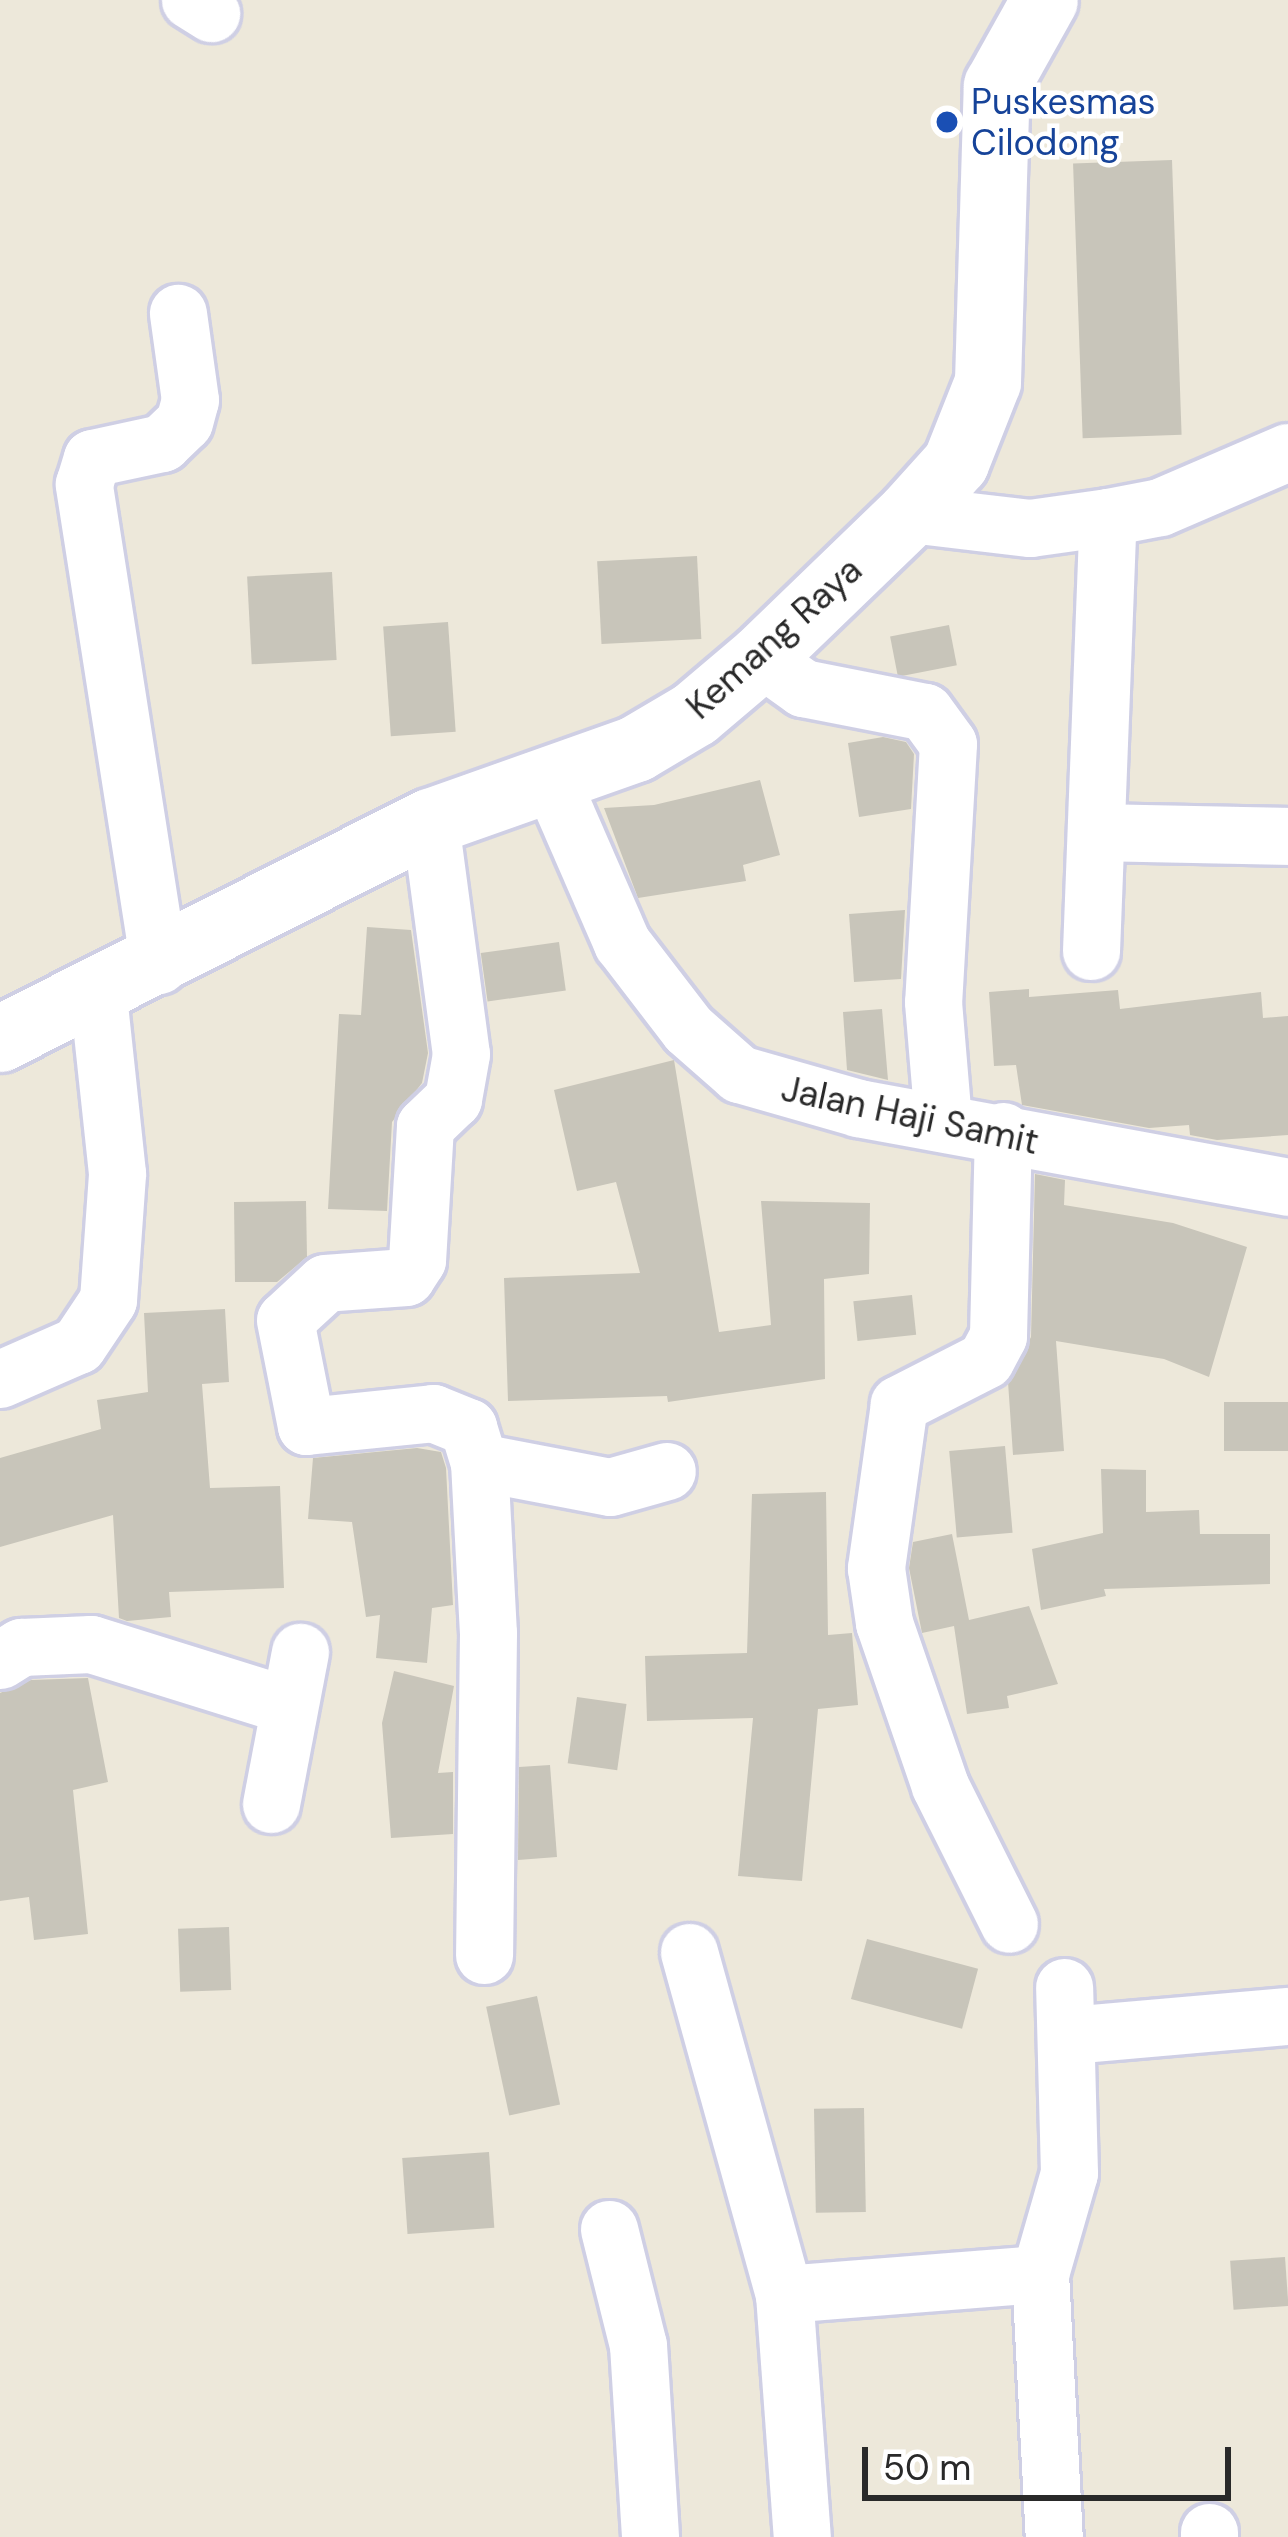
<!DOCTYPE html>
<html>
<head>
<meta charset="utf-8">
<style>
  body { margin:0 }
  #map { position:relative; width:1288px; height:2537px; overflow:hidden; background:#ede8da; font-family:"DM Sans",sans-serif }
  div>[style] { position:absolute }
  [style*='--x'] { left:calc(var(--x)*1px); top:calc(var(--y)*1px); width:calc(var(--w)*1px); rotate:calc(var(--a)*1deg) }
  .building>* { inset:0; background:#c8c5ba; transform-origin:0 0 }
  .roads { filter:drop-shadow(3px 0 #cfcfe4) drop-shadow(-3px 0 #cfcfe4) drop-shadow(0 3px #cfcfe4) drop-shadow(0 -3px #cfcfe4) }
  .minor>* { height:57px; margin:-28.5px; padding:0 28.5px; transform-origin:28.5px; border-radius:28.5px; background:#fff }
  .tertiary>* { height:66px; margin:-33px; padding:0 33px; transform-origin:33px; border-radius:33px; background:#fff }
  .dots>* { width:33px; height:33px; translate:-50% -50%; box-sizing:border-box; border:6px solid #fff; border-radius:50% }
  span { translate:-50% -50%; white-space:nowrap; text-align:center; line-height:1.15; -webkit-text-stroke:9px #fff; paint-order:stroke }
  .transit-label { font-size:36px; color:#164399 }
  .left { translate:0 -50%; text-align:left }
  .street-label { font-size:36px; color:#292929 }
  .scale { position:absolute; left:862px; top:2447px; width:369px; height:54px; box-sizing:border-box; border:6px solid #292929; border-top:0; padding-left:15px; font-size:36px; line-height:42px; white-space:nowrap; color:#292929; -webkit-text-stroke:9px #fff; paint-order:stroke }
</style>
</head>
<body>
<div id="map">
  <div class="building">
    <i style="left:1172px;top:160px;width:275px;height:99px;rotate:88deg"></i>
    <i style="left:697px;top:556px;width:83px;height:100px;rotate:87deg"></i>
    <i style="left:332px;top:572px;width:88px;height:85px;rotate:87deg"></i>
    <i style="left:448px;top:622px;width:110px;height:65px;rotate:86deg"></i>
    <i style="left:949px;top:625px;width:41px;height:60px;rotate:79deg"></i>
    <i style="clip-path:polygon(883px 737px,906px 742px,914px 754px,911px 809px,859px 817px,848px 743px)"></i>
    <i style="clip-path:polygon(760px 780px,780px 855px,743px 865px,746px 881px,638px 898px,604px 808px,654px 805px)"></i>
    <i style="clip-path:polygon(905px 910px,901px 979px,854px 982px,849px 914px)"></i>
    <i style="clip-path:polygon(367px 927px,411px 930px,428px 1053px,422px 1083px,392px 1122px,387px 1211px,328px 1209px,339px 1014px,361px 1015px)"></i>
    <i style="left:559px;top:942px;width:49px;height:79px;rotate:82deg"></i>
    <i style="clip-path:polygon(1029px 989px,1029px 997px,1118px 990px,1120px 1009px,1261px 992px,1263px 1018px,1288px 1016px,1288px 1135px,1217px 1140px,1190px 1135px,1189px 1125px,1149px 1128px,1022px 1105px,1016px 1065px,994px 1066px,989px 992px)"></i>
    <i style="clip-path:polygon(882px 1009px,888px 1080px,847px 1070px,843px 1012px)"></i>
    <i style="clip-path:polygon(674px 1060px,719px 1332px,771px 1325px,761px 1201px,870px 1203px,869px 1274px,824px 1279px,825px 1379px,668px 1402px,667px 1396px,508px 1401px,504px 1278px,640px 1273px,616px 1182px,577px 1191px,554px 1090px)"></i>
    <i style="clip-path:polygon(1035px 1174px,1065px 1180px,1064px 1205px,1173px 1223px,1247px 1247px,1209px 1377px,1164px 1359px,1056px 1341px,1064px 1451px,1013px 1455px,1008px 1382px,1031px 1337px)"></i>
    <i style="clip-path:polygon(306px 1201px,307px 1257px,277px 1282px,235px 1282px,234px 1202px)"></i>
    <i style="left:912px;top:1295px;width:40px;height:59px;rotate:84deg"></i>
    <i style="clip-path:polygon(225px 1309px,229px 1382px,202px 1384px,210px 1488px,280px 1486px,284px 1588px,169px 1592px,171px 1617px,127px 1621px,119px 1618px,113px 1515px,0 1547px,0 1458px,101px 1429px,97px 1400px,148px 1392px,144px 1313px)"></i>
    <i style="left:1288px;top:1402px;width:49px;height:64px;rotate:90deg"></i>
    <i style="left:1005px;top:1446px;width:87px;height:56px;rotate:85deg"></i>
    <i style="clip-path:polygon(417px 1448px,441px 1452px,446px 1468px,453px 1605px,432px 1608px,427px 1663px,376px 1658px,380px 1615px,366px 1617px,352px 1522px,308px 1519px,313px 1458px)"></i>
    <i style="clip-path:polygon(1101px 1469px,1146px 1470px,1146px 1512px,1199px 1510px,1200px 1534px,1270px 1534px,1270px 1584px,1104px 1589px,1106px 1596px,1041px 1610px,1032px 1549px,1103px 1533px)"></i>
    <i style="clip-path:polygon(826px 1492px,828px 1635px,852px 1633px,858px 1705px,818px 1709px,802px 1881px,738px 1876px,753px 1718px,647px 1721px,645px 1656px,747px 1653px,752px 1494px)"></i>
    <i style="clip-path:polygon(952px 1534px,969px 1620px,1029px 1606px,1058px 1684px,1007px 1696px,1009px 1708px,967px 1714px,954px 1626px,922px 1633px,909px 1568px,913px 1542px)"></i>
    <i style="clip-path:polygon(394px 1671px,454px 1686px,438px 1773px,453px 1772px,453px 1834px,391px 1838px,382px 1723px)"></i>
    <i style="clip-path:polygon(88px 1678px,108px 1782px,73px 1790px,88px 1934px,34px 1940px,29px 1897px,0 1901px,0 1693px,31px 1680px)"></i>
    <i style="left:577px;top:1697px;width:50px;height:67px;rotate:8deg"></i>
    <i style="clip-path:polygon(550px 1765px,557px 1857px,518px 1860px,519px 1767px)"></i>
    <i style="left:229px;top:1927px;width:63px;height:51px;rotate:88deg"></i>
    <i style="left:867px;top:1939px;width:115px;height:62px;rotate:15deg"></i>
    <i style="left:537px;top:1996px;width:111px;height:52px;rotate:78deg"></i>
    <i style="left:864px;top:2108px;width:104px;height:50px;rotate:89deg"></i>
    <i style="left:489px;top:2152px;width:76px;height:87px;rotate:86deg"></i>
    <i style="left:1285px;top:2257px;width:49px;height:55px;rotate:86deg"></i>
  </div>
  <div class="roads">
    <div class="minor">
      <i style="--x:190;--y:0;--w:25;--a:32"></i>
      <i style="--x:910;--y:514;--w:121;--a:6.7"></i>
      <i style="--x:1030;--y:528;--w:79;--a:-8"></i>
      <i style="--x:1108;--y:517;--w:53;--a:-10.9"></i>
      <i style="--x:1160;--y:507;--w:139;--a:-23.3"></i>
      <i style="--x:761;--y:658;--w:52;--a:35.5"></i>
      <i style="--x:803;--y:688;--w:124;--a:11.1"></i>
      <i style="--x:925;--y:712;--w:39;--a:54"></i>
      <i style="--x:948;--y:744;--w:258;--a:93.3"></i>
      <i style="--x:933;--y:1002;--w:119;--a:85.2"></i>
      <i style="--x:552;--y:782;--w:176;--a:66.5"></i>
      <i style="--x:622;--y:943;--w:108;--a:52.5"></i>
      <i style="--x:688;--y:1029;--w:68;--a:41.4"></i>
      <i style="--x:739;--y:1074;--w:124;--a:15.9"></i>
      <i style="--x:858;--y:1108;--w:437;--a:10.4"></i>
      <i style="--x:430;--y:822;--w:234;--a:82.4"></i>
      <i style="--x:461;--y:1054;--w:46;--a:100.1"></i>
      <i style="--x:453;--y:1099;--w:39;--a:136"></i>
      <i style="--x:425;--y:1126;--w:134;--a:93.4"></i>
      <i style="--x:417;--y:1260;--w:20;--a:123"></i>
      <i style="--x:406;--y:1277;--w:81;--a:175.8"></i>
      <i style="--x:325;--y:1283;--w:54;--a:137.2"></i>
      <i style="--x:285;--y:1320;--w:108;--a:78.8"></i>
      <i style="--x:306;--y:1426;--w:128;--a:-5.8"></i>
      <i style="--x:433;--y:1413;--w:38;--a:22"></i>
      <i style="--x:468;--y:1427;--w:37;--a:73"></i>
      <i style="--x:479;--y:1462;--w:171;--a:87"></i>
      <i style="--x:488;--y:1633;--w:322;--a:90.7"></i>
      <i style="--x:1098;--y:832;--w:190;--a:1.2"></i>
      <i style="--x:1091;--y:951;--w:434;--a:-87.8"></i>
      <i style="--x:159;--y:965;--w:487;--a:-98.9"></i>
      <i style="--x:84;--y:484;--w:27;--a:-73"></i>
      <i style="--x:92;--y:458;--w:72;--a:-12.1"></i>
      <i style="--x:162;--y:443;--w:30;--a:-44"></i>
      <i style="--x:184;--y:422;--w:23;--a:-75"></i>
      <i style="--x:190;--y:400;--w:88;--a:-97.9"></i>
      <i style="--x:1003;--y:1131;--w:205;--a:91.4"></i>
      <i style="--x:998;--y:1336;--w:27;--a:118"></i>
      <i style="--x:985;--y:1360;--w:97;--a:152.9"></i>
      <i style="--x:899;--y:1404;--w:166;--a:98"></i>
      <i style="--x:876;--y:1568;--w:56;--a:81.7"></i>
      <i style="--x:884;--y:1623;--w:172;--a:71"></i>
      <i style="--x:940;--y:1786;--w:154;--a:63.4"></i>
      <i style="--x:0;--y:1379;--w:85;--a:-23.6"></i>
      <i style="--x:78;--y:1345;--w:54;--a:-56.3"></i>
      <i style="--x:108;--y:1300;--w:127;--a:-85.9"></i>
      <i style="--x:117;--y:1173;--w:180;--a:-96.1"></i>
      <i style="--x:479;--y:1462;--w:133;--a:10.8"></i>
      <i style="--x:610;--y:1487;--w:59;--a:-15.7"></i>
      <i style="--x:0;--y:1660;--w:25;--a:-32"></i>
      <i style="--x:21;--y:1647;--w:70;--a:-2.5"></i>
      <i style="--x:91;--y:1644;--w:205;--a:17.3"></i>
      <i style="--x:271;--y:1804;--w:155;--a:-79.2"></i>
      <i style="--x:689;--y:1952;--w:355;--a:74.5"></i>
      <i style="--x:784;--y:2294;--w:244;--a:85.8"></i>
      <i style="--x:1069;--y:2035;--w:220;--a:-5"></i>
      <i style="--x:609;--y:2229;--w:120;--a:76"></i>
      <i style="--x:638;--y:2345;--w:192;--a:86.4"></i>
      <i style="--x:1040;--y:2274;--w:105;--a:-74"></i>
      <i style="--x:1069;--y:2173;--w:186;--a:-91.5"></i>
      <i style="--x:784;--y:2294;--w:257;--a:-4.5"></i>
      <i style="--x:1040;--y:2274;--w:263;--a:87"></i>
      <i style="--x:1209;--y:2532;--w:5;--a:90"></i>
    </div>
    <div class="tertiary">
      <i style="--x:0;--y:1039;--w:482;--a:-26.8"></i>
      <i style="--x:430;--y:822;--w:219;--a:-19.5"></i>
      <i style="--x:636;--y:749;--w:69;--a:-30.7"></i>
      <i style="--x:695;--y:714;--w:87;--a:-40.3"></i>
      <i style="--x:761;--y:658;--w:207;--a:-44"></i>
      <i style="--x:910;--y:514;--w:69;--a:-48"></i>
      <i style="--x:956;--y:463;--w:87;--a:-68.4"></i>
      <i style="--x:988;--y:382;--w:296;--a:-88.3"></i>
      <i style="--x:997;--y:86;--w:98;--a:-60.8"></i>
    </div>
  </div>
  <div class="dots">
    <i style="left:947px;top:122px;background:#1a4fb4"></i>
  </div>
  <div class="transit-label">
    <span class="left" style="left:971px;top:122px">Puskesmas<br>Cilodong</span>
  </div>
  <div class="street-label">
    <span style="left:774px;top:638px;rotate:-42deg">Kemang Raya</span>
    <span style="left:910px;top:1115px;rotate:12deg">Jalan Haji Samit</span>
  </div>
  <div class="scale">50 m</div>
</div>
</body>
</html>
